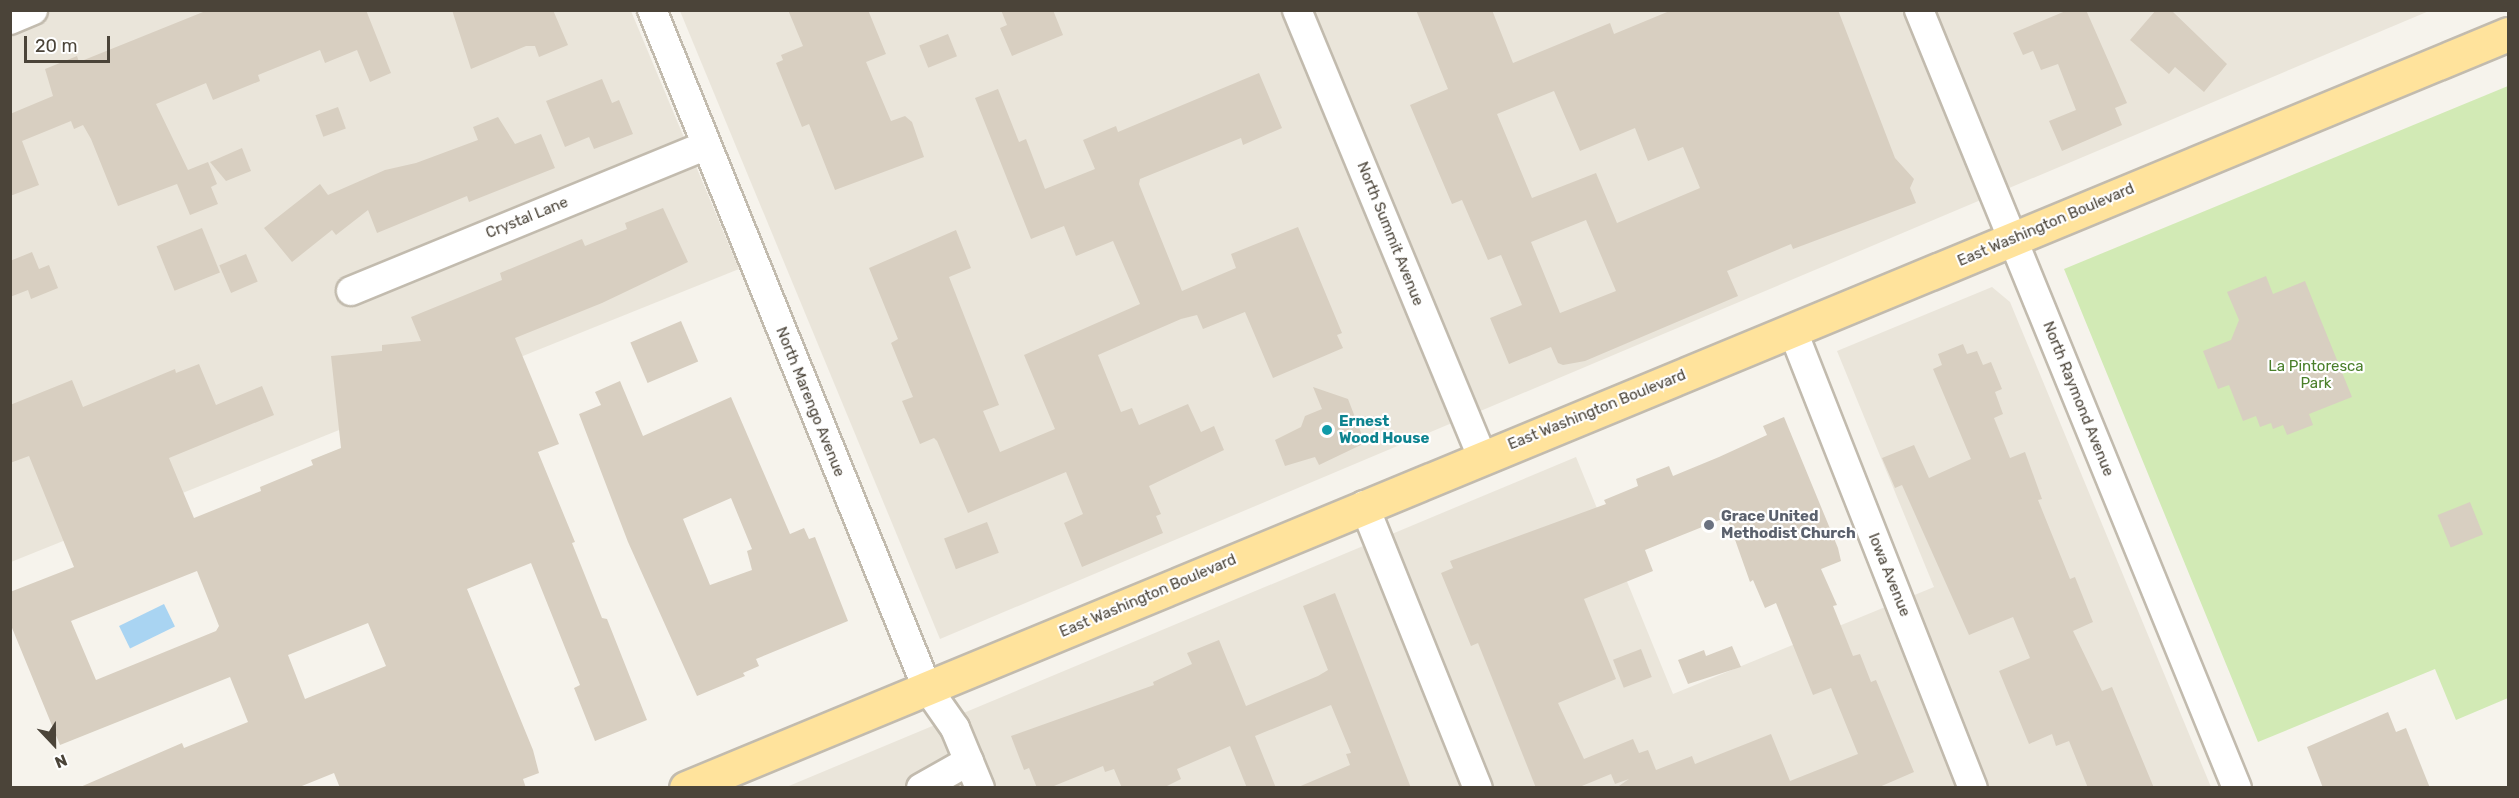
<!DOCTYPE html>
<html>
<head>
<meta charset="utf-8">
<style>
  body { margin:0 }
  #map { position:relative; width:2519px; height:798px; overflow:hidden; background:#f6f3ec; font-family:Rubik,sans-serif }
  div>[style] { position:absolute }
  [style*='--x'] { left:calc(var(--x)*1px); top:calc(var(--y)*1px); width:calc(var(--w)*1px); rotate:calc(var(--a)*1deg) }
  .residential>* { inset:0; background:#eae5da }
  .green>* { inset:0; background:#d2eab5 }
  .water>* { inset:0; background:#a9d4f2; transform-origin:0 0 }
  .building>* { inset:0; background:#d8cfc1; transform-origin:0 0 }
  .roads { filter:drop-shadow(2px 0 #c2bbae) drop-shadow(-2px 0 #c2bbae) drop-shadow(0 2px #c2bbae) drop-shadow(0 -2px #c2bbae) }
  .minor>* { height:28px; margin:-14px; padding:0 14px; transform-origin:14px; border-radius:14px; background:#fff }
  .major>* { height:33px; margin:-16.5px; padding:0 16.5px; transform-origin:16.5px; border-radius:16.5px; background:#ffe39c }
  .dots>* { width:16px; height:16px; translate:-50% -50%; box-sizing:border-box; border:3px solid #fff; border-radius:50% }
  span { translate:-50% -50%; white-space:nowrap; text-align:center; line-height:1.15; -webkit-text-stroke:4.5px #fff; paint-order:stroke }
  .street-label { font-size:15px; color:#4b4439 }
  .park-label { font-size:15px; color:#4a7f2a }
  .culture-label { font-size:15px; color:#0d838f; font-weight:700 }
  .left { translate:0 -50%; text-align:left }
  .worship-label { font-size:15px; color:#5b616d; font-weight:700 }
  .frame { position:absolute; inset:0; border:12px solid #4b4439; pointer-events:none }
  .north { position:absolute; left:24px; top:714px; width:60px; height:60px; -webkit-text-stroke:4px #fff; paint-order:stroke; rotate:158deg; font-size:16px; font-weight:700; line-height:24px; text-align:center; color:#4b4439 }
  .north::after { content:''; display:block; margin:auto; width:21px; height:27px; background:#4b4439; clip-path:polygon(50% 0,100% 100%,50% 72%,0 100%) }
  .scale { position:absolute; left:24px; top:36px; width:86px; height:27px; box-sizing:border-box; border:3px solid #4b4439; border-top:0; padding-left:8px; font-size:18px; line-height:21px; white-space:nowrap; color:#4b4439; -webkit-text-stroke:4px #fff; paint-order:stroke }
</style>
</head>
<body>
<div id="map">
  <div class="residential">
    <i style="clip-path:polygon(11px 11px,631px 11px,739px 269px,11px 562px)"></i>
    <i style="clip-path:polygon(680px 11px,2429px 11px,940px 639px)"></i>
    <i style="clip-path:polygon(1992px 287px,2010px 302px,2211px 787px,784px 788px,1576px 457px,1673px 694px,1934px 587px,1837px 351px)"></i>
  </div>
  <div class="green">
    <i style="clip-path:polygon(2508px 86px,2508px 698px,2456px 720px,2435px 669px,2258px 742px,2064px 269px)"></i>
  </div>
  <div class="water">
    <i style="left:164px;top:604px;width:25px;height:50px;rotate:64deg"></i>
  </div>
  <div class="building">
    <i style="clip-path:polygon(208px 10px,366px 10px,391px 73px,370px 82px,357px 50px,325px 63px,320px 50px,258px 75px,260px 81px,213px 100px,206px 83px,156px 104px,188px 170px,208px 162px,217px 184px,211px 187px,218px 204px,190px 215px,177px 184px,118px 206px,91px 139px,83px 125px,74px 129px,71px 121px,22px 141px,39px 185px,10px 196px,10px 114px,53px 96px,45px 69px,77px 56px,79px 62px)"></i>
    <i style="clip-path:polygon(452px 10px,553px 10px,568px 45px,539px 57px,535px 46px,526px 46px,471px 69px)"></i>
    <i style="clip-path:polygon(788px 10px,868px 10px,886px 54px,866px 62px,891px 121px,905px 116px,912px 122px,924px 157px,835px 190px,809px 124px,802px 127px,776px 63px,783px 60px,781px 55px,803px 46px)"></i>
    <i style="clip-path:polygon(1001px 10px,1053px 10px,1063px 35px,1012px 56px,1000px 28px,1007px 25px)"></i>
    <i style="clip-path:polygon(evenodd,1416px 10px,1492px 10px,1513px 63px,1610px 23px,1614px 34px,1672px 10px,1838px 10px,1895px 158px,1914px 179px,1910px 188px,1916px 203px,1793px 249px,1791px 244px,1727px 271px,1738px 296px,1585px 361px,1563px 365px,1558px 363px,1551px 347px,1509px 364px,1490px 318px,1522px 305px,1501px 255px,1488px 260px,1462px 200px,1452px 204px,1410px 105px,1448px 89px,1416px 10px,1554px 91px,1580px 151px,1635px 128px,1648px 161px,1683px 147px,1700px 188px,1617px 223px,1596px 173px,1532px 198px,1497px 114px,1554px 91px,1416px 10px,1586px 220px,1616px 291px,1560px 313px,1531px 242px,1586px 220px)"></i>
    <i style="clip-path:polygon(2068px 10px,2086px 10px,2127px 103px,2115px 108px,2122px 125px,2062px 151px,2049px 121px,2076px 110px,2058px 64px,2041px 70px,2033px 51px,2023px 55px,2013px 33px)"></i>
    <i style="clip-path:polygon(2156px 10px,2171px 10px,2227px 64px,2204px 92px,2175px 67px,2169px 74px,2130px 40px)"></i>
    <i style="left:948px;top:34px;width:24px;height:31px;rotate:68deg"></i>
    <i style="clip-path:polygon(1259px 73px,1282px 128px,1243px 145px,1241px 138px,1140px 179px,1139px 184px,1182px 291px,1236px 268px,1231px 254px,1298px 227px,1342px 333px,1337px 335px,1343px 348px,1273px 378px,1245px 312px,1203px 329px,1197px 315px,1181px 319px,1098px 355px,1121px 412px,1132px 408px,1139px 425px,1188px 404px,1201px 432px,1214px 426px,1224px 450px,1149px 486px,1161px 514px,1156px 516px,1163px 533px,1082px 567px,1064px 523px,1083px 514px,1066px 472px,968px 513px,937px 441px,934px 438px,920px 444px,902px 401px,913px 397px,891px 343px,898px 339px,869px 268px,956px 230px,971px 268px,949px 277px,999px 405px,983px 411px,1000px 452px,1055px 429px,1024px 355px,1140px 304px,1113px 241px,1076px 256px,1064px 226px,1031px 239px,975px 98px,998px 89px,1019px 142px,1026px 139px,1045px 189px,1095px 169px,1083px 140px,1116px 126px,1118px 132px)"></i>
    <i style="clip-path:polygon(602px 79px,612px 103px,619px 100px,633px 134px,594px 149px,589px 137px,565px 147px,546px 101px)"></i>
    <i style="left:338px;top:107px;width:23px;height:24px;rotate:70deg"></i>
    <i style="clip-path:polygon(498px 117px,515px 144px,541px 134px,555px 168px,469px 202px,467px 196px,377px 233px,368px 210px,336px 235px,332px 230px,292px 262px,264px 228px,320px 184px,328px 195px,385px 170px,416px 163px,478px 140px,473px 127px)"></i>
    <i style="clip-path:polygon(242px 148px,251px 171px,226px 181px,210px 162px)"></i>
    <i style="clip-path:polygon(evenodd,663px 208px,688px 262px,602px 303px,515px 338px,559px 444px,538px 452px,575px 542px,572px 543px,602px 618px,607px 619px,647px 720px,595px 741px,574px 688px,580px 685px,531px 563px,467px 589px,533px 750px,539px 773px,523px 779px,526px 788px,340px 788px,334px 773px,297px 788px,78px 788px,182px 743px,184px 748px,248px 722px,230px 677px,60px 745px,10px 623px,10px 592px,74px 567px,29px 456px,10px 463px,10px 405px,72px 380px,83px 407px,175px 369px,176px 373px,199px 364px,216px 405px,262px 386px,274px 415px,169px 458px,194px 518px,261px 491px,260px 487px,313px 465px,311px 460px,341px 448px,331px 356px,382px 351px,382px 345px,421px 341px,411px 317px,502px 280px,500px 273px,582px 239px,585px 246px,627px 229px,625px 223px,663px 208px,197px 571px,219px 626px,216px 631px,96px 680px,71px 621px,197px 571px,663px 208px,368px 623px,386px 666px,305px 699px,288px 655px,368px 623px)"></i>
    <i style="left:202px;top:228px;width:48px;height:49px;rotate:68deg"></i>
    <i style="clip-path:polygon(32px 252px,39px 269px,49px 265px,58px 288px,31px 299px,28px 290px,10px 297px,10px 261px)"></i>
    <i style="left:246px;top:254px;width:30px;height:29px;rotate:67deg"></i>
    <i style="clip-path:polygon(2266px 276px,2273px 294px,2305px 281px,2352px 397px,2309px 414px,2313px 425px,2287px 435px,2283px 425px,2273px 429px,2271px 423px,2260px 427px,2256px 416px,2243px 421px,2229px 385px,2218px 389px,2203px 351px,2231px 340px,2239px 320px,2227px 292px)"></i>
    <i style="left:681px;top:321px;width:44px;height:55px;rotate:67deg"></i>
    <i style="clip-path:polygon(1963px 344px,1967px 354px,1977px 351px,1983px 365px,1991px 362px,2002px 389px,1995px 392px,2003px 414px,1994px 418px,2010px 458px,2025px 452px,2042px 499px,2038px 500px,2070px 579px,2075px 577px,2093px 622px,2073px 631px,2102px 691px,2112px 687px,2154px 788px,2088px 788px,2069px 741px,2056px 746px,2052px 734px,2029px 744px,1999px 671px,2030px 658px,2013px 617px,1969px 635px,1902px 485px,1895px 488px,1882px 458px,1914px 445px,1929px 478px,1971px 459px,1933px 369px,1942px 365px,1938px 354px)"></i>
    <i style="clip-path:polygon(evenodd,620px 381px,643px 436px,731px 397px,790px 534px,804px 528px,809px 539px,815px 537px,848px 621px,756px 659px,759px 666px,743px 673px,745px 676px,697px 696px,628px 542px,579px 414px,601px 405px,595px 392px,620px 381px,731px 498px,752px 549px,747px 551px,752px 570px,710px 585px,683px 519px,731px 498px)"></i>
    <i style="clip-path:polygon(1313px 387px,1348px 399px,1365px 443px,1319px 465px,1315px 457px,1285px 466px,1275px 440px,1301px 427px,1305px 416px,1322px 409px)"></i>
    <i style="clip-path:polygon(evenodd,1784px 417px,1838px 548px,1841px 561px,1821px 569px,1837px 605px,1833px 606px,1853px 656px,1860px 654px,1871px 682px,1876px 680px,1914px 772px,1877px 788px,1616px 788px,1629px 779px,1615px 784px,1611px 774px,1577px 788px,1536px 788px,1478px 643px,1471px 646px,1441px 573px,1453px 568px,1450px 561px,1606px 504px,1604px 500px,1638px 486px,1636px 479px,1669px 466px,1673px 476px,1719px 457px,1767px 435px,1763px 426px,1784px 417px,1727px 517px,1750px 582px,1753px 580px,1765px 608px,1776px 603px,1813px 695px,1831px 688px,1858px 754px,1790px 781px,1771px 734px,1695px 764px,1692px 756px,1656px 770px,1648px 750px,1639px 753px,1633px 739px,1584px 759px,1558px 703px,1616px 679px,1584px 599px,1653px 571px,1645px 550px,1727px 517px)"></i>
    <i style="left:2470px;top:502px;width:35px;height:35px;rotate:68deg"></i>
    <i style="left:987px;top:522px;width:33px;height:46px;rotate:69deg"></i>
    <i style="clip-path:polygon(1335px 593px,1411px 788px,1296px 788px,1350px 765px,1346px 754px,1351px 753px,1331px 705px,1255px 736px,1276px 788px,1247px 788px,1230px 746px,1177px 769px,1181px 779px,1163px 788px,1122px 788px,1114px 769px,1105px 772px,1103px 766px,1049px 788px,1037px 788px,1029px 768px,1024px 770px,1011px 736px,1154px 685px,1153px 682px,1192px 664px,1187px 653px,1219px 640px,1246px 706px,1318px 676px,1328px 670px,1303px 606px)"></i>
    <i style="clip-path:polygon(1732px 646px,1741px 667px,1688px 684px,1678px 660px,1704px 650px,1706px 656px)"></i>
    <i style="left:1641px;top:649px;width:30px;height:30px;rotate:69deg"></i>
    <i style="clip-path:polygon(2388px 712px,2396px 732px,2406px 728px,2430px 788px,2323px 788px,2307px 747px)"></i>
  </div>
  <div class="roads">
    <div class="minor">
      <i style="--x:652;--y:10;--w:732;--a:67.92"></i>
      <i style="--x:927;--y:688;--w:49;--a:55"></i>
      <i style="--x:955;--y:728;--w:65;--a:67.4"></i>
      <i style="--x:1297;--y:10;--w:484;--a:67.5"></i>
      <i style="--x:1919;--y:10;--w:840;--a:67.77"></i>
      <i style="--x:10;--y:20;--w:25;--a:-23"></i>
      <i style="--x:351;--y:291;--w:382;--a:-22.3"></i>
      <i style="--x:1792;--y:329;--w:493;--a:68.5"></i>
      <i style="--x:1364;--y:505;--w:305;--a:68.1"></i>
      <i style="--x:921;--y:788;--w:55;--a:-29.4"></i>
    </div>
    <div class="major">
      <i style="--x:686;--y:788;--w:1972;--a:-22.48"></i>
    </div>
  </div>
  <div class="dots">
    <i style="left:1327px;top:430px;background:#0f9aa8"></i>
    <i style="left:1709px;top:525px;background:#6b7280"></i>
  </div>
  <div class="street-label">
    <span style="left:527px;top:218px;rotate:-22deg">Crystal Lane</span>
    <span style="left:2046px;top:225px;rotate:-23deg">East Washington Boulevard</span>
    <span style="left:1390px;top:234px;rotate:68deg">North Summit Avenue</span>
    <span style="left:2078px;top:399px;rotate:68deg">North Raymond Avenue</span>
    <span style="left:810px;top:402px;rotate:68deg">North Marengo Avenue</span>
    <span style="left:1597px;top:410px;rotate:-22deg">East Washington Boulevard</span>
    <span style="left:1889px;top:575px;rotate:68deg">Iowa Avenue</span>
    <span style="left:1148px;top:596px;rotate:-23deg">East Washington Boulevard</span>
  </div>
  <div class="park-label">
    <span style="left:2316px;top:375px">La Pintoresca<br>Park</span>
  </div>
  <div class="culture-label">
    <span class="left" style="left:1339px;top:430px">Ernest<br>Wood House</span>
  </div>
  <div class="worship-label">
    <span class="left" style="left:1721px;top:525px">Grace United<br>Methodist Church</span>
  </div>
  <div class="frame"></div>
  <div class="north">N</div>
  <div class="scale">20 m</div>
</div>
</body>
</html>
